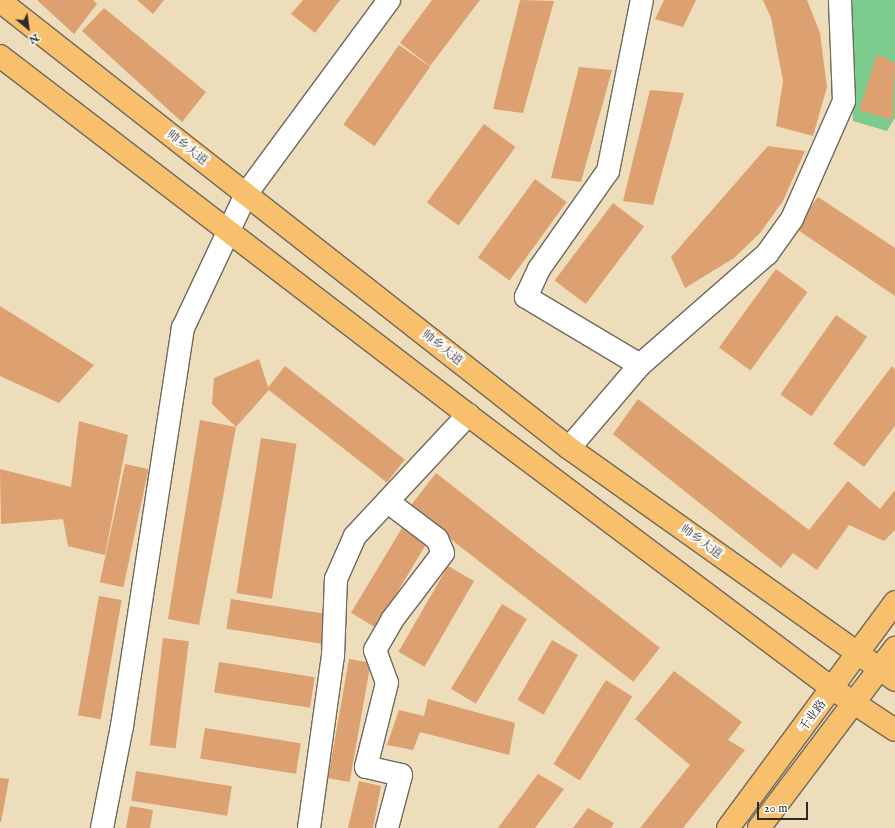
<!DOCTYPE html>
<html>
<head>
<meta charset="utf-8">
<style>
  body { margin:0 }
  #map { position:relative; width:895px; height:828px; overflow:hidden; background:#edddba; font-family:"IM FELL English","Noto Serif SC",serif }
  div>[style] { position:absolute }
  [style*='--x'] { left:calc(var(--x)*1px); top:calc(var(--y)*1px); width:calc(var(--w)*1px); rotate:calc(var(--a)*1deg) }
  .green>* { inset:0; background:#7bcb8c }
  .building>* { inset:0; background:#dca071; transform-origin:0 0 }
  .roads { filter:drop-shadow(1px 0 #6f695d) drop-shadow(-1px 0 #6f695d) drop-shadow(0 1px #6f695d) drop-shadow(0 -1px #6f695d) }
  .minor>* { height:22px; margin:-11px; padding:0 11px; transform-origin:11px; border-radius:11px; background:#fff }
  .major>* { height:22px; margin:-11px; padding:0 11px; transform-origin:11px; border-radius:11px; background:#f8bf6c }
  span { translate:-50% -50%; white-space:nowrap; text-align:center; line-height:1.15; -webkit-text-stroke:4px #fff; paint-order:stroke }
  .street-label { font-size:12px; color:#2b2b2b }
  .north { position:absolute; left:8px; top:8px; width:40px; height:40px; -webkit-text-stroke:3px #fff; paint-order:stroke; rotate:151deg; font-size:11px; font-weight:700; line-height:16px; text-align:center; color:#2b2b2b }
  .north::after { content:''; display:block; margin:auto; width:14px; height:18px; background:#2b2b2b; clip-path:polygon(50% 0,100% 100%,50% 72%,0 100%) }
  .scale { position:absolute; left:757px; top:802px; width:51px; height:18px; box-sizing:border-box; border:2px solid #2b2b2b; border-top:0; padding-left:5px; font-size:12px; line-height:14px; white-space:nowrap; color:#2b2b2b; -webkit-text-stroke:3px #fff; paint-order:stroke }
</style>
</head>
<body>
<div id="map">
  <div class="green">
    <i style="clip-path:polygon(850px 0,895px 0,895px 118px,887px 131px,853px 121px)"></i>
  </div>
  <div class="building">
    <i style="clip-path:polygon(37px 0,93px 0,97px 4px,74px 34px)"></i>
    <i style="clip-path:polygon(137px 0,164px 0,153px 14px)"></i>
    <i style="clip-path:polygon(303px 0,340px 0,315px 33px,291px 14px)"></i>
    <i style="clip-path:polygon(432px 0,480px 0,430px 66px,400px 43px)"></i>
    <i style="clip-path:polygon(520px 0,554px 1px,523px 113px,493px 109px)"></i>
    <i style="clip-path:polygon(664px 0,696px 0,683px 27px,655px 19px)"></i>
    <i style="clip-path:polygon(763px 0,807px 0,820px 33px,827px 87px,813px 136px,776px 126px,783px 81px,771px 18px)"></i>
    <i style="clip-path:polygon(104px 8px,206px 92px,182px 122px,82px 31px)"></i>
    <i style="left:399px;top:45px;width:38px;height:97px;rotate:35deg"></i>
    <i style="clip-path:polygon(877px 54px,895px 63px,893px 120px,859px 110px)"></i>
    <i style="clip-path:polygon(579px 67px,612px 70px,581px 182px,551px 178px)"></i>
    <i style="clip-path:polygon(650px 90px,684px 93px,653px 205px,623px 201px)"></i>
    <i style="left:484px;top:124px;width:39px;height:97px;rotate:36deg"></i>
    <i style="clip-path:polygon(768px 146px,805px 151px,783px 201px,760px 233px,734px 258px,685px 288px,671px 257px)"></i>
    <i style="left:535px;top:179px;width:39px;height:97px;rotate:36deg"></i>
    <i style="clip-path:polygon(818px 197px,895px 248px,895px 296px,795px 228px)"></i>
    <i style="left:613px;top:203px;width:39px;height:97px;rotate:37deg"></i>
    <i style="left:776px;top:269px;width:39px;height:97px;rotate:36deg"></i>
    <i style="clip-path:polygon(0 306px,94px 365px,59px 403px,0 376px)"></i>
    <i style="left:836px;top:315px;width:38px;height:97px;rotate:35deg"></i>
    <i style="clip-path:polygon(259px 359px,269px 390px,236px 427px,212px 404px,214px 378px)"></i>
    <i style="left:285px;top:366px;width:152px;height:29px;rotate:38deg"></i>
    <i style="clip-path:polygon(892px 366px,895px 369px,895px 426px,864px 467px,833px 444px)"></i>
    <i style="clip-path:polygon(638px 399px,809px 530px,848px 481px,880px 509px,895px 490px,895px 530px,884px 541px,849px 525px,817px 570px,793px 553px,781px 568px,613px 434px)"></i>
    <i style="clip-path:polygon(200px 420px,236px 427px,199px 625px,168px 619px)"></i>
    <i style="clip-path:polygon(79px 421px,128px 435px,105px 555px,68px 546px,63px 519px,1px 524px,0 469px,71px 487px)"></i>
    <i style="left:261px;top:438px;width:36px;height:157px;rotate:9deg"></i>
    <i style="left:125px;top:464px;width:24px;height:121px;rotate:12deg"></i>
    <i style="left:436px;top:473px;width:284px;height:43px;rotate:38deg"></i>
    <i style="left:402px;top:528px;width:29px;height:99px;rotate:31deg"></i>
    <i style="left:448px;top:566px;width:30px;height:99px;rotate:30deg"></i>
    <i style="left:99px;top:596px;width:23px;height:121px;rotate:10deg"></i>
    <i style="left:231px;top:599px;width:98px;height:30px;rotate:9deg"></i>
    <i style="left:502px;top:604px;width:29px;height:99px;rotate:31deg"></i>
    <i style="left:163px;top:638px;width:26px;height:108px;rotate:7deg"></i>
    <i style="left:552px;top:640px;width:30px;height:69px;rotate:30deg"></i>
    <i style="left:349px;top:659px;width:22px;height:121px;rotate:10deg"></i>
    <i style="left:219px;top:662px;width:97px;height:31px;rotate:9deg"></i>
    <i style="clip-path:polygon(674px 671px,742px 722px,728px 740px,745px 750px,683px 828px,640px 828px,690px 765px,635px 719px)"></i>
    <i style="left:606px;top:680px;width:31px;height:99px;rotate:32deg"></i>
    <i style="clip-path:polygon(428px 699px,515px 723px,509px 755px,420px 732px,413px 750px,387px 745px,399px 710px,424px 716px)"></i>
    <i style="left:205px;top:728px;width:97px;height:31px;rotate:9deg"></i>
    <i style="left:136px;top:771px;width:97px;height:30px;rotate:9deg"></i>
    <i style="clip-path:polygon(538px 774px,564px 789px,535px 828px,498px 828px)"></i>
    <i style="clip-path:polygon(0 778px,9px 779px,1px 822px,0 822px)"></i>
    <i style="clip-path:polygon(359px 781px,381px 786px,373px 828px,348px 828px)"></i>
    <i style="clip-path:polygon(130px 806px,153px 810px,150px 828px,126px 828px)"></i>
    <i style="clip-path:polygon(588px 808px,614px 823px,611px 828px,573px 828px)"></i>
  </div>
  <div class="roads">
    <div class="minor">
      <i style="--x:640;--y:365;--w:133;--a:-149.2"></i>
      <i style="--x:526;--y:297;--w:31;--a:-65"></i>
      <i style="--x:539;--y:269;--w:120;--a:-54.9"></i>
      <i style="--x:608;--y:171;--w:174;--a:-78.8"></i>
      <i style="--x:569;--y:448;--w:109;--a:-49.5"></i>
      <i style="--x:640;--y:365;--w:169;--a:-41.2"></i>
      <i style="--x:767;--y:254;--w:43;--a:-54.5"></i>
      <i style="--x:792;--y:219;--w:129;--a:-66.2"></i>
      <i style="--x:844;--y:101;--w:101;--a:-92.3"></i>
      <i style="--x:102;--y:828;--w:104;--a:-78.9"></i>
      <i style="--x:122;--y:726;--w:403;--a:-81.3"></i>
      <i style="--x:183;--y:328;--w:148;--a:-64.8"></i>
      <i style="--x:246;--y:194;--w:241;--a:-53.6"></i>
      <i style="--x:309;--y:828;--w:174;--a:-82.1"></i>
      <i style="--x:333;--y:656;--w:77;--a:-87.8"></i>
      <i style="--x:336;--y:579;--w:47;--a:-66.2"></i>
      <i style="--x:355;--y:536;--w:166;--a:-47"></i>
      <i style="--x:387;--y:828;--w:55;--a:-75.2"></i>
      <i style="--x:401;--y:775;--w:36;--a:-167"></i>
      <i style="--x:366;--y:767;--w:87;--a:-76"></i>
      <i style="--x:387;--y:683;--w:35;--a:-110"></i>
      <i style="--x:375;--y:650;--w:34;--a:-60"></i>
      <i style="--x:392;--y:620;--w:84;--a:-52.7"></i>
      <i style="--x:443;--y:553;--w:15;--a:-113"></i>
      <i style="--x:437;--y:539;--w:61;--a:-142.9"></i>
    </div>
    <div class="major">
      <i style="--x:0;--y:1;--w:724;--a:38.15"></i>
      <i style="--x:569;--y:448;--w:400;--a:35.4"></i>
      <i style="--x:0;--y:56;--w:590;--a:37.49"></i>
      <i style="--x:468;--y:415;--w:456;--a:36.9"></i>
      <i style="--x:833;--y:689;--w:74;--a:33.5"></i>
      <i style="--x:728;--y:828;--w:281;--a:-53.5"></i>
      <i style="--x:759;--y:828;--w:226;--a:-52.9"></i>
    </div>
  </div>
  <div class="street-label">
    <span style="left:187px;top:148px;rotate:38deg">帅乡大道</span>
    <span style="left:442px;top:348px;rotate:38deg">帅乡大道</span>
    <span style="left:701px;top:542px;rotate:36deg">帅乡大道</span>
    <span style="left:813px;top:716px;rotate:-53deg">千业路</span>
  </div>
  <div class="north">N</div>
  <div class="scale">20 m</div>
</div>
</body>
</html>
